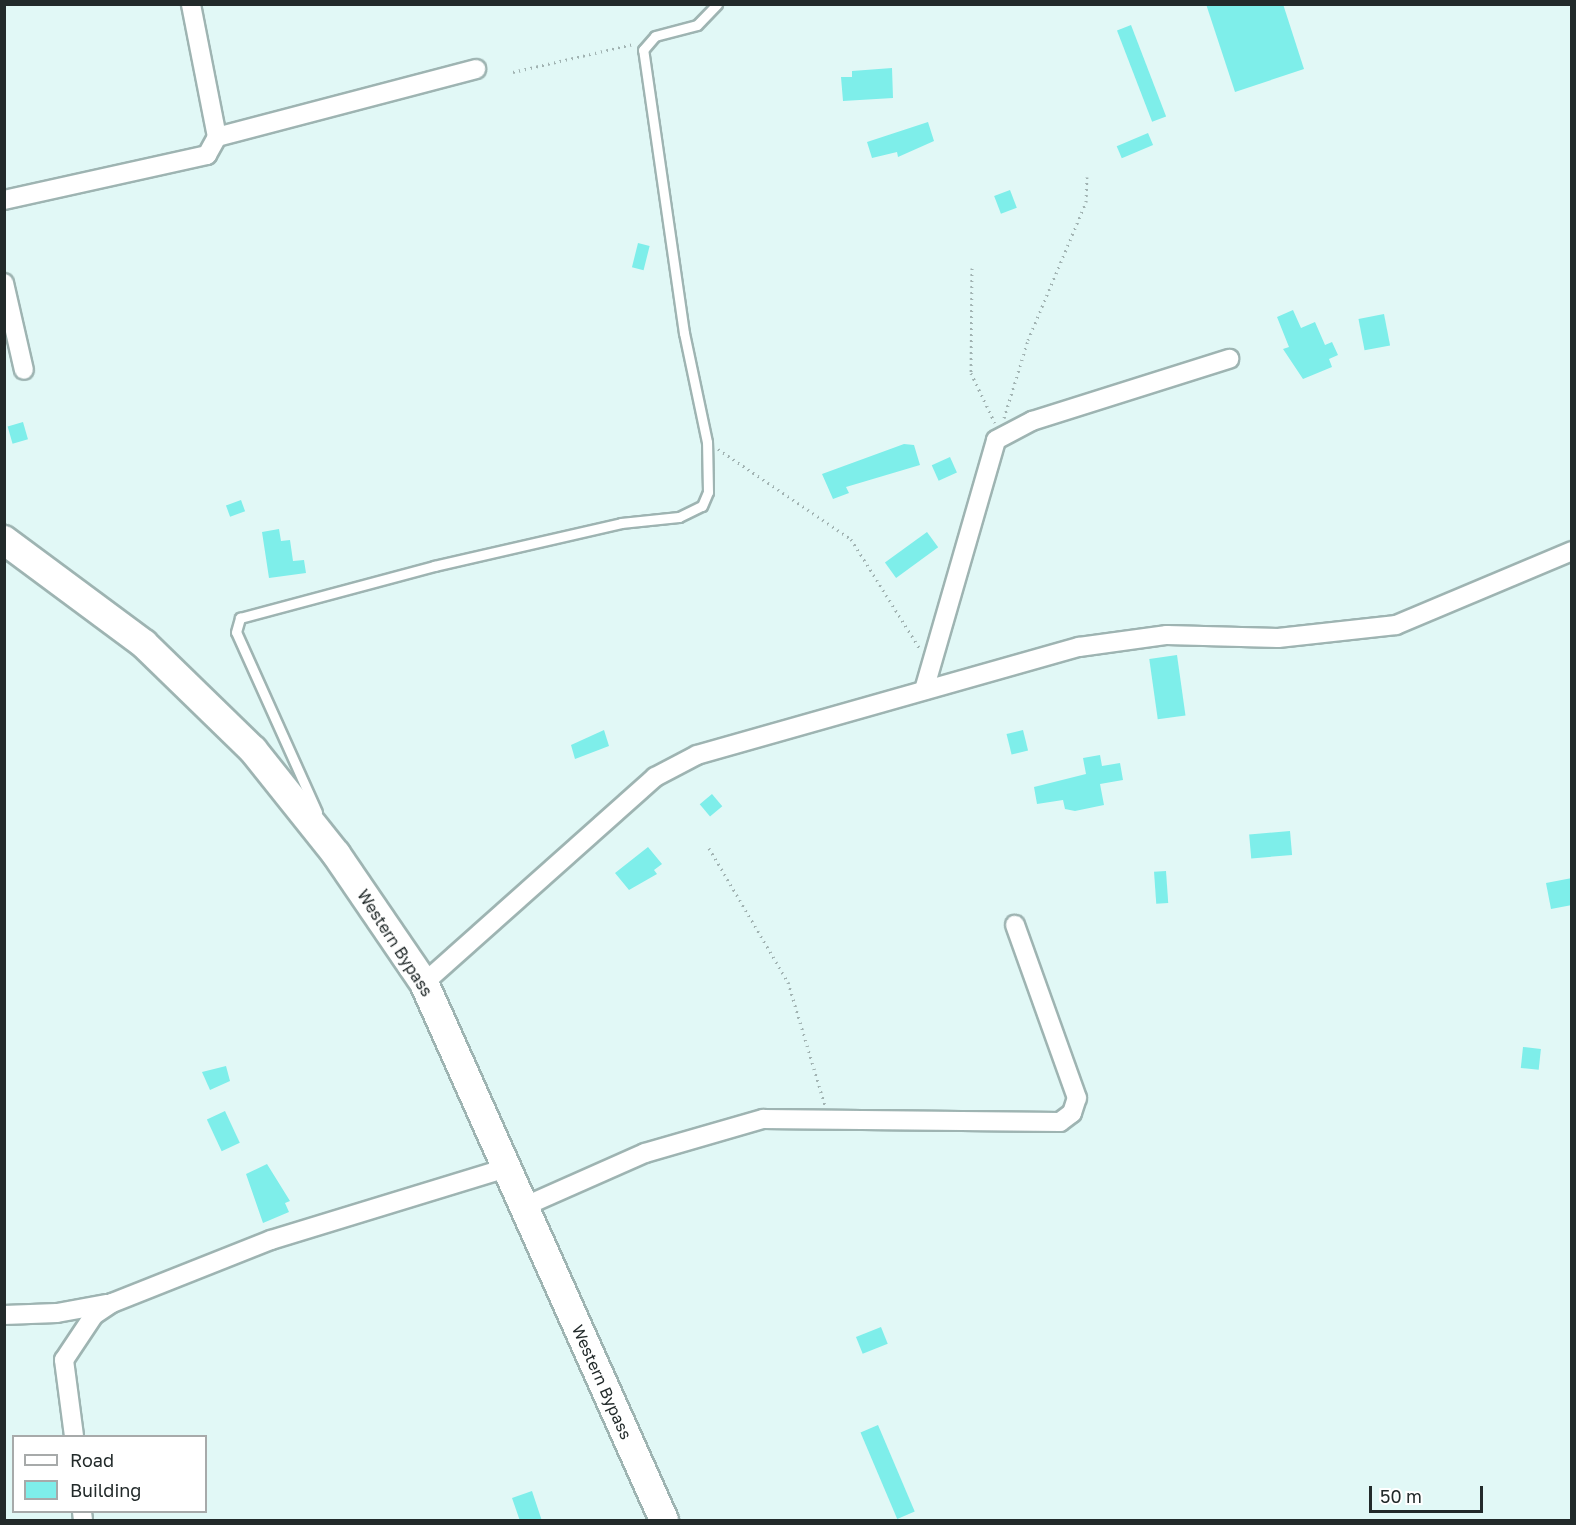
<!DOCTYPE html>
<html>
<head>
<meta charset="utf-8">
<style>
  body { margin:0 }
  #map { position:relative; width:1576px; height:1525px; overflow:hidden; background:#e1f8f6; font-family:"Golos Text",sans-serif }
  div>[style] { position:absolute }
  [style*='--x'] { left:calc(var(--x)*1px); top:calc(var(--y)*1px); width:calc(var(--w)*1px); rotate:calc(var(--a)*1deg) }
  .building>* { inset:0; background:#7eeeea; transform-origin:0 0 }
  .path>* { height:3px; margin-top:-1.5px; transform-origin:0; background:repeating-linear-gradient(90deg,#a1b3b2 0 1.5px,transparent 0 6px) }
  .roads { filter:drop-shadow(2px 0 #9eb4b2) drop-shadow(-2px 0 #9eb4b2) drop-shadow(0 2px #9eb4b2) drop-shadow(0 -2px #9eb4b2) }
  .lane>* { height:9px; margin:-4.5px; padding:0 4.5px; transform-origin:4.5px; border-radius:4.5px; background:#fff }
  .street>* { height:18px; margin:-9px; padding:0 9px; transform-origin:9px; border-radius:9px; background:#fff }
  .primary>* { height:28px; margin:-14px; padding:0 14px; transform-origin:14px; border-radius:14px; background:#fff }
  span { translate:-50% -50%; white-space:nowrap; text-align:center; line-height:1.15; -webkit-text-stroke:6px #fff; paint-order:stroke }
  .street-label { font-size:16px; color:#222a2a }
  .frame { position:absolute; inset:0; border:6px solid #222a2a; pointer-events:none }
  .legend { position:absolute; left:12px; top:1435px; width:195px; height:78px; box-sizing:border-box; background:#fff; border:2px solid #a7aaaa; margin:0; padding:8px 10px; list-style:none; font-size:18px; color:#222a2a }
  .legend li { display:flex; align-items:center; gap:12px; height:30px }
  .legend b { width:30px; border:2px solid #a7aaaa }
  .scale { position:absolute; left:1369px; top:1486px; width:114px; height:27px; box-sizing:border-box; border:3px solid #222a2a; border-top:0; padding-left:8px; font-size:18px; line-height:21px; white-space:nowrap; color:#222a2a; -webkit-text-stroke:4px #fff; paint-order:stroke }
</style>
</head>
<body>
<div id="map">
  <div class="building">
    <i style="clip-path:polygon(1206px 4px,1283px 4px,1304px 69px,1235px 92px)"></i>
    <i style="left:1131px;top:25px;width:98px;height:15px;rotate:69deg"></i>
    <i style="clip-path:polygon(892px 68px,893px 98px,843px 101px,841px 77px,852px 77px,852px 71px)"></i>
    <i style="clip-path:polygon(928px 122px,934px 141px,898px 157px,897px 152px,872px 158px,867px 142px)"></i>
    <i style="left:1148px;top:133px;width:13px;height:34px;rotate:67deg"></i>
    <i style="left:1010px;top:190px;width:19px;height:17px;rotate:69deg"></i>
    <i style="left:638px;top:243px;width:12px;height:25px;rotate:14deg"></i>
    <i style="clip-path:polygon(1293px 310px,1301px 328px,1315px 322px,1325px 345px,1332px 342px,1338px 355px,1329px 359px,1332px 367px,1303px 379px,1283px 349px,1289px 347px,1277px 317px)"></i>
    <i style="left:1384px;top:314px;width:32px;height:26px;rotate:79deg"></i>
    <i style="left:23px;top:422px;width:18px;height:16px;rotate:74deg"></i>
    <i style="clip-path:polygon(904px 444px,914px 445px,920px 465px,846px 487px,849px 493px,833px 499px,822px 474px)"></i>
    <i style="left:950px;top:457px;width:17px;height:20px;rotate:66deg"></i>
    <i style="left:241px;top:500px;width:12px;height:16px;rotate:70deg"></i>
    <i style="clip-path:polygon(279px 529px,281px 541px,290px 540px,293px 561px,304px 560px,306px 573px,269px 578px,262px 532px)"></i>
    <i style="left:927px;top:532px;width:19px;height:52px;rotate:54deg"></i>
    <i style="left:1177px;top:655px;width:61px;height:28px;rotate:82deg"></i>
    <i style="clip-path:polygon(604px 730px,609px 746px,575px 759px,571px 745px)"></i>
    <i style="left:1023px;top:730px;width:21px;height:17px;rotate:76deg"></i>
    <i style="clip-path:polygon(1100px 755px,1102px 766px,1120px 763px,1123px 780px,1100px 784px,1104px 805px,1075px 811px,1065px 809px,1063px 800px,1037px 804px,1034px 787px,1086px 774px,1083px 758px)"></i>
    <i style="left:712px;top:794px;width:16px;height:16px;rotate:50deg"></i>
    <i style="left:1290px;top:831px;width:24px;height:41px;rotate:85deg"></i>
    <i style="clip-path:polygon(648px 847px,662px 864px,654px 870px,657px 874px,629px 890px,615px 873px)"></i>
    <i style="left:1166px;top:871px;width:32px;height:12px;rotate:86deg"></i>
    <i style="clip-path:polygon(1572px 878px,1572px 905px,1551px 909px,1546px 883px)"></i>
    <i style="left:1523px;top:1047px;width:18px;height:21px;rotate:6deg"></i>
    <i style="clip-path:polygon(226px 1066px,230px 1081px,210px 1090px,202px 1072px)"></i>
    <i style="left:225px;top:1111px;width:35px;height:20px;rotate:65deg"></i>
    <i style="clip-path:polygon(267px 1164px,290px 1201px,285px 1203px,289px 1212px,263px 1223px,246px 1174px)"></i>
    <i style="left:881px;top:1327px;width:18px;height:27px;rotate:68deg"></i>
    <i style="left:878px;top:1425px;width:94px;height:19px;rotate:67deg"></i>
    <i style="clip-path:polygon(532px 1491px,542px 1521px,520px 1521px,512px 1498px)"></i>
  </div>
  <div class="path">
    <i style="--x:513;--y:72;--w:123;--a:-13.1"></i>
    <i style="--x:972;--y:268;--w:105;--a:90.5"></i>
    <i style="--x:971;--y:373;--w:55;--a:64.4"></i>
    <i style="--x:1004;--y:418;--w:82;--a:-72.9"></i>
    <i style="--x:1028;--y:340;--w:150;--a:-67.2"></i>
    <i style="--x:1086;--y:202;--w:25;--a:-88"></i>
    <i style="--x:718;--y:449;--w:161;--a:34.1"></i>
    <i style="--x:851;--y:539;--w:130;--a:57.9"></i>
    <i style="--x:709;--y:848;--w:156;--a:59.5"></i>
    <i style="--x:788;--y:982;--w:128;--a:73.3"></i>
  </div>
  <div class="roads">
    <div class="lane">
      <i style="--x:317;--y:812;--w:197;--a:-114.2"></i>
      <i style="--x:236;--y:632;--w:15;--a:-74"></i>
      <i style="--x:240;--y:618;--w:201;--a:-15"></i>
      <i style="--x:434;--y:566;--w:192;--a:-12.9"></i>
      <i style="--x:621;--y:523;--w:58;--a:-5.9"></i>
      <i style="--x:679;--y:517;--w:25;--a:-26"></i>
      <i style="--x:702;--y:506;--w:15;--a:-67"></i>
      <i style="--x:708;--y:492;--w:50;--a:-91.1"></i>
      <i style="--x:707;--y:442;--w:111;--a:-101.9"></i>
      <i style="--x:684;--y:333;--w:286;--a:-98.2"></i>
      <i style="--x:643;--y:50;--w:18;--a:-49"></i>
      <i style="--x:655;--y:36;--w:43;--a:-14.7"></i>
      <i style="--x:697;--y:25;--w:29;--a:-46"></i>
    </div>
    <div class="street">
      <i style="--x:217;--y:137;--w:268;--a:-14.7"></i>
      <i style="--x:4;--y:200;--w:208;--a:-12.5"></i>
      <i style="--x:207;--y:155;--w:21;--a:-61"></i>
      <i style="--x:217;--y:137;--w:136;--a:-101.1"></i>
      <i style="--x:4;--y:283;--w:89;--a:77.1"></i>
      <i style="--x:924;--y:690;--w:260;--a:-73.9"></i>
      <i style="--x:996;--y:440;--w:41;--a:-27.8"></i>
      <i style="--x:1032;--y:421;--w:207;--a:-17.5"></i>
      <i style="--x:424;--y:983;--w:310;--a:-41.7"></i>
      <i style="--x:655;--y:777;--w:47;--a:-27.6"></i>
      <i style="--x:697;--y:755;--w:397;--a:-15.8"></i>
      <i style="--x:1079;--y:647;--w:89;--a:-7.8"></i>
      <i style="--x:1167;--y:635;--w:111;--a:1.5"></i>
      <i style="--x:1278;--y:638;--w:119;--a:-6.3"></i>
      <i style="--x:1396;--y:625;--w:191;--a:-22.8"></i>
      <i style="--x:523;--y:1207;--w:133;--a:-23.9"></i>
      <i style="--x:645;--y:1153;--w:123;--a:-16.1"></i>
      <i style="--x:763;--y:1119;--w:297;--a:0.6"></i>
      <i style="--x:1060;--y:1122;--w:15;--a:-37"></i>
      <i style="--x:1072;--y:1113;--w:16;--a:-72"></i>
      <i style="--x:1077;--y:1098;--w:184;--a:-109.7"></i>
      <i style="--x:4;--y:1315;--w:53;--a:-2.2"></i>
      <i style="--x:57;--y:1313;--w:51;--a:-10.2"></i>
      <i style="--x:74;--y:1436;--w:77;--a:-97.5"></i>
      <i style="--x:64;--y:1360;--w:54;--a:-56.3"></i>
      <i style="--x:94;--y:1315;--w:22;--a:-34"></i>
      <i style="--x:112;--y:1303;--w:171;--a:-21.6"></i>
      <i style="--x:271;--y:1240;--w:247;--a:-17"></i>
      <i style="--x:82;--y:1512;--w:8;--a:83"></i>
    </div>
    <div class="primary">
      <i style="--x:4;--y:540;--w:174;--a:36.6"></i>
      <i style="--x:144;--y:644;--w:152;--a:44.2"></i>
      <i style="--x:253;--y:750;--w:133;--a:51.4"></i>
      <i style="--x:336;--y:854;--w:156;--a:55.7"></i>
      <i style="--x:424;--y:983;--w:588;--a:65.92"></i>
    </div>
  </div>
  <div class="street-label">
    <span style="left:395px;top:943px;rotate:57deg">Western Bypass</span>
    <span style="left:602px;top:1382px;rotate:66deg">Western Bypass</span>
  </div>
  <div class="frame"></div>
  <ul class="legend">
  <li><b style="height:8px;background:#fff"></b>Road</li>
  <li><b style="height:16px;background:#7eeeea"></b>Building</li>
  </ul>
  <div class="scale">50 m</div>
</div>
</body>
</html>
